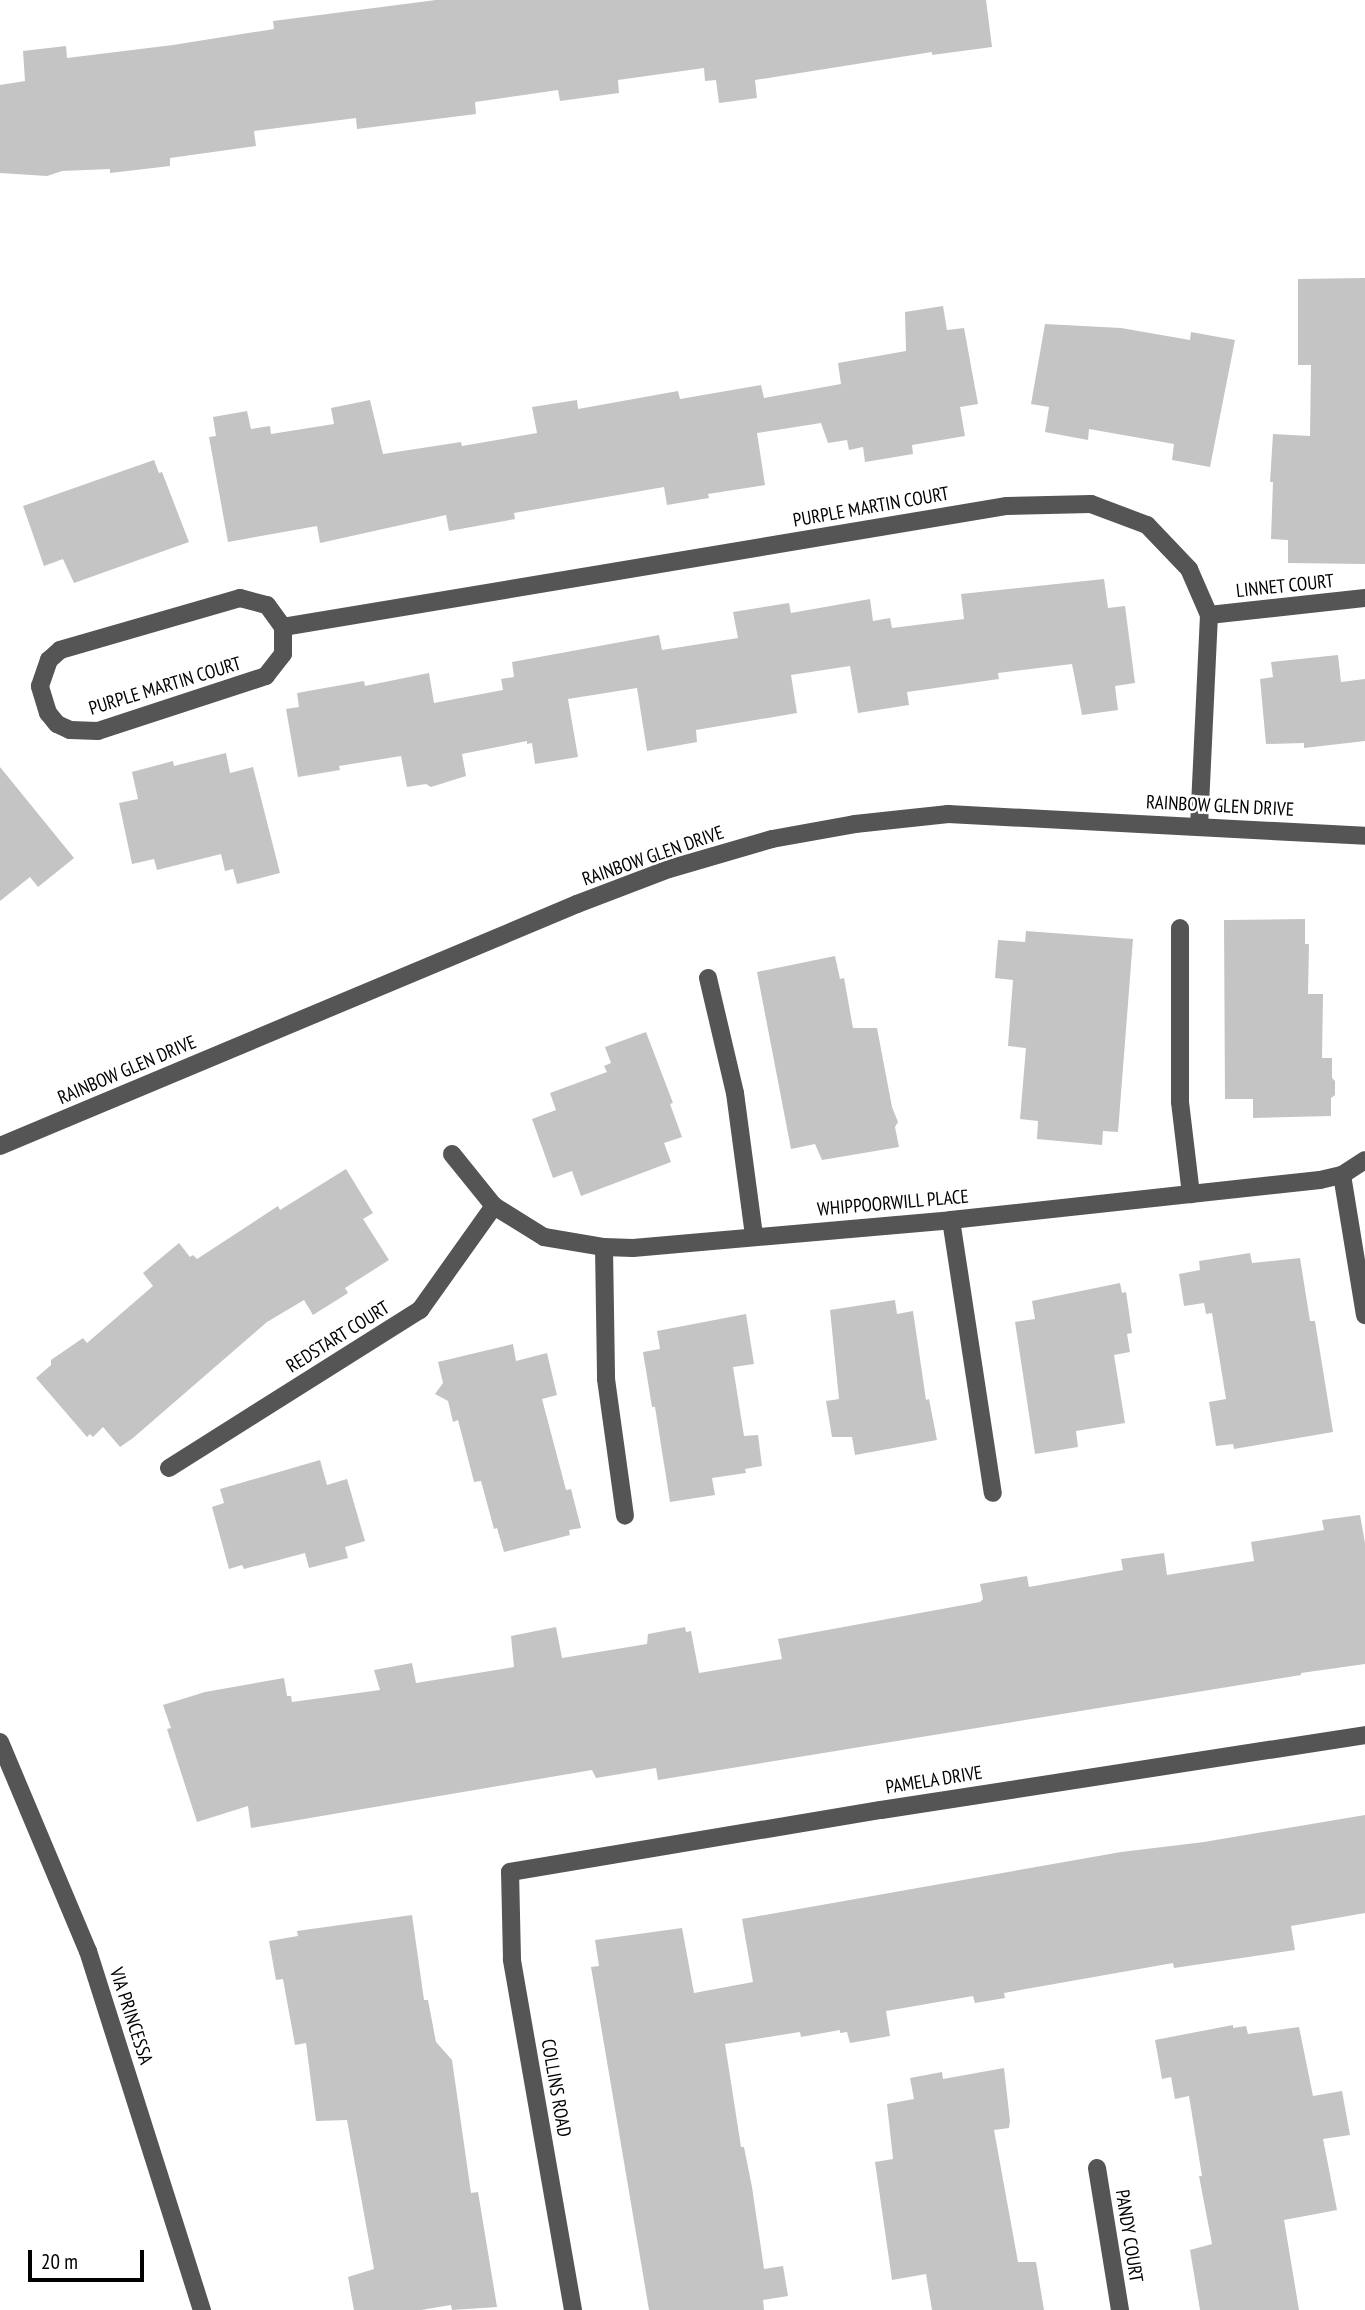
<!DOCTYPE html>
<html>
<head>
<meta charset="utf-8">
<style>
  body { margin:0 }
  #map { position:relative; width:1365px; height:2310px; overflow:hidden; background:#fff; font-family:"PT Sans Narrow",sans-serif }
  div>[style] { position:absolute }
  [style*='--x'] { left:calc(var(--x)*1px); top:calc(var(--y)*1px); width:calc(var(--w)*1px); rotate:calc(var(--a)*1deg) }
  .building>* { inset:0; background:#c4c4c4 }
  .minor>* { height:18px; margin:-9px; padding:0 9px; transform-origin:9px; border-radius:9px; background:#555 }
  span { translate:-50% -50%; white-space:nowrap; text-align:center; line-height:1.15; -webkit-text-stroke:5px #fff; paint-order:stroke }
  .street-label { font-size:19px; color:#000 }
  .scale { position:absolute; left:28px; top:2250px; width:116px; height:32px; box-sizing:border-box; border:4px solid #000; border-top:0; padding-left:9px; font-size:21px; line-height:24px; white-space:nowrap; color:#000; -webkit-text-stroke:5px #fff; paint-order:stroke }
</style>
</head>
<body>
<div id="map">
  <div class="building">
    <i style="clip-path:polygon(436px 0,986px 0,992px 47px,932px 55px,932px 52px,755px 80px,757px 98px,719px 103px,716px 80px,705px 81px,704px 68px,618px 80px,619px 93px,560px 101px,558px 90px,475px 102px,476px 114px,357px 129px,356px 118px,254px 131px,256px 146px,170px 158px,170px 166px,110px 173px,110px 169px,62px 171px,47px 176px,0 173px,0 85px,25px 81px,23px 51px,66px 46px,67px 58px,173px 45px,274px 29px,273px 21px)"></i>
    <i style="clip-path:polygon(1365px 278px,1365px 564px,1288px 563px,1288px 540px,1271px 539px,1273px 482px,1270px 482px,1273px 434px,1310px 436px,1311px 365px,1298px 365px,1298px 279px)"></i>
    <i style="clip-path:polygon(943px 306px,947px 330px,964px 328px,978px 404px,960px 407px,965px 436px,912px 445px,913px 454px,865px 462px,863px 447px,849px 450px,847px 440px,828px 443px,821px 423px,757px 433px,765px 485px,708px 494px,709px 498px,667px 505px,664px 487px,514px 513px,515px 519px,449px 531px,446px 515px,320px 543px,317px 526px,228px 542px,209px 437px,216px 436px,213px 417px,247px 411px,251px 429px,270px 426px,271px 434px,334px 424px,331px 408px,370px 400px,383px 454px,461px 442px,462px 446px,537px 433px,532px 407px,577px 400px,578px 409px,678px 391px,680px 399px,761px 385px,764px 398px,841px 384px,838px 363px,906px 351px,905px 312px)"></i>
    <i style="clip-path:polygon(1045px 324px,1121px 328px,1190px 340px,1191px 332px,1235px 340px,1210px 467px,1172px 460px,1174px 444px,1089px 429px,1088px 440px,1045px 432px,1049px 407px,1031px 404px)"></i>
    <i style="clip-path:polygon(154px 460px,159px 473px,162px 472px,189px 542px,74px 583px,63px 559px,44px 566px,23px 506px)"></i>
    <i style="clip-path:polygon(1104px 579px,1108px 608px,1125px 606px,1135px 683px,1115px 686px,1118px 710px,1082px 715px,1072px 664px,998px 673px,999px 679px,907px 692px,909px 705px,858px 713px,850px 666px,791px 675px,797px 713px,696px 730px,697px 742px,647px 751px,637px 688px,568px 699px,578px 757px,535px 764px,532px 743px,527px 744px,527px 741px,462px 754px,466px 776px,431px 787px,426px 784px,407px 787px,401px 756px,339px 766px,340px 770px,298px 777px,286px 709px,299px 707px,297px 693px,364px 681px,365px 686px,429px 673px,434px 703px,503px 690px,501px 679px,514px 677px,512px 662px,659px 635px,662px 650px,738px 638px,733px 612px,789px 603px,791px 613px,870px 599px,873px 621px,890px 618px,892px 628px,964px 619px,961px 594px)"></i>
    <i style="clip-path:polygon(1338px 655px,1341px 682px,1365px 679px,1365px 741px,1304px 748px,1304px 743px,1266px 744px,1260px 679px,1273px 677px,1271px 662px)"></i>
    <i style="clip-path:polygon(226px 753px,230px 773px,253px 767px,280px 873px,237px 884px,233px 869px,225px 871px,221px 854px,157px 870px,154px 859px,132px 864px,119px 803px,138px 799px,132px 772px,173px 761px,174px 766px)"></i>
    <i style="clip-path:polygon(0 767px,74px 858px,38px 887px,30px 877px,0 901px)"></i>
    <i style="clip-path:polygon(1305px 919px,1305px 944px,1309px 944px,1308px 994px,1323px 994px,1322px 1058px,1332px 1058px,1332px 1078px,1335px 1081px,1335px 1095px,1331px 1098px,1331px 1116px,1253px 1118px,1253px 1099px,1225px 1099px,1224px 920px)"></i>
    <i style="clip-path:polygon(1026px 931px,1133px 939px,1118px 1132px,1103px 1131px,1102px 1145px,1037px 1139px,1038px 1121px,1020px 1119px,1026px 1048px,1008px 1046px,1013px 980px,995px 978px,998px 940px,1025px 942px)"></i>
    <i style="clip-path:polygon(835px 956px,840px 979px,844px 978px,853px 1028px,877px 1028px,892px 1107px,898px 1122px,895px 1127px,899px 1147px,822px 1160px,815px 1144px,791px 1149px,757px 972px)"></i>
    <i style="clip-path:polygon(646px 1032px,673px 1103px,670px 1104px,682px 1137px,664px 1143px,671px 1162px,581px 1196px,572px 1171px,553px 1178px,532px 1119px,556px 1110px,550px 1093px,607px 1072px,604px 1066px,611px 1063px,605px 1047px)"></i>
    <i style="clip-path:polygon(346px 1169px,373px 1213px,363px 1219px,389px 1260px,345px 1288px,348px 1293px,313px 1315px,304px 1300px,267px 1322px,133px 1438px,120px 1447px,103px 1427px,93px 1437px,90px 1434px,87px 1437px,36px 1378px,51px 1365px,51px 1360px,83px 1338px,87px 1343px,153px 1286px,143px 1273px,179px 1243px,190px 1257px,193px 1255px,197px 1259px,278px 1206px,280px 1210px)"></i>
    <i style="clip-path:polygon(1250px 1253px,1252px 1263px,1300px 1258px,1310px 1321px,1315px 1321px,1333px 1432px,1234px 1449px,1233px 1444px,1216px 1446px,1209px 1402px,1226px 1399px,1212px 1313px,1206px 1314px,1204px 1303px,1184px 1306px,1179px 1274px,1200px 1270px,1199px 1261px)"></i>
    <i style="clip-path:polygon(1120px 1283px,1122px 1293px,1126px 1292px,1132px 1333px,1127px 1334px,1130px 1352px,1114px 1355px,1125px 1423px,1076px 1431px,1078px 1447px,1035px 1454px,1015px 1322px,1035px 1319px,1032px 1301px)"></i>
    <i style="clip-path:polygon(895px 1300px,897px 1314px,913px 1311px,926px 1400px,929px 1399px,937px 1440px,855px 1455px,852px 1437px,832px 1437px,826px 1401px,839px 1399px,830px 1310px)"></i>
    <i style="clip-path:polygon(746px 1314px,754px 1364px,733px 1367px,744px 1436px,758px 1435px,762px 1466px,745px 1469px,746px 1473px,712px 1478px,715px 1495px,670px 1502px,655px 1407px,652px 1407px,643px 1352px,660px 1349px,657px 1331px)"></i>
    <i style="clip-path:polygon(513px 1344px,516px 1361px,547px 1353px,557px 1395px,542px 1399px,566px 1490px,571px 1489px,581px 1528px,569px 1530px,570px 1535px,504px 1552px,497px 1528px,494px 1529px,481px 1481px,474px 1482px,458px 1420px,453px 1422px,448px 1401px,435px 1394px,443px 1383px,438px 1362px)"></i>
    <i style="clip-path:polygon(320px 1460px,327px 1485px,347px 1479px,365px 1541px,345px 1547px,348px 1558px,309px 1568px,305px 1553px,244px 1569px,242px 1565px,229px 1569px,212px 1507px,224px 1503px,220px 1489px)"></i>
    <i style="clip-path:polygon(1360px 1515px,1365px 1543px,1365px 1664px,1301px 1673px,1301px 1675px,658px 1780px,656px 1768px,596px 1778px,592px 1770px,251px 1828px,248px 1806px,197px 1822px,167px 1729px,171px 1728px,163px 1705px,205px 1692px,284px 1678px,287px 1696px,291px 1696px,292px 1702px,380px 1690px,374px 1670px,412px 1663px,416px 1683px,514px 1667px,511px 1636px,556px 1627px,562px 1658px,647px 1644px,648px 1634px,685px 1627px,686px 1632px,691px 1631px,699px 1673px,782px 1659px,778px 1639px,980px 1602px,983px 1599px,980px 1584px,1027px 1576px,1029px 1587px,1123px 1570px,1121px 1559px,1164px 1553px,1167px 1575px,1254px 1561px,1251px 1542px,1324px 1530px,1322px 1520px)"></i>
    <i style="clip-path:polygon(1365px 1815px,1365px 1913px,1291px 1926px,1295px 1950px,1174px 1968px,1173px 1963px,1004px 1993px,1005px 1998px,975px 2003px,973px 1996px,886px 2011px,890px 2036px,850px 2043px,847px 2032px,840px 2033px,840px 2030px,801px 2037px,800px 2032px,725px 2044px,741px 2147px,744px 2147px,752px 2187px,764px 2269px,783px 2266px,788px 2296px,763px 2300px,764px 2310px,649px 2310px,591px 1967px,599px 1966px,595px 1940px,682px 1928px,694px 1993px,753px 1982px,742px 1919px,1121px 1852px,1204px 1842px)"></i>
    <i style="clip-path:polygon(412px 1915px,424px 2000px,428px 2000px,436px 2042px,452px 2060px,471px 2193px,478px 2192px,497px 2307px,452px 2310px,451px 2305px,421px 2310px,354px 2310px,348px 2277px,374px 2269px,347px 2120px,316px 2121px,306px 2043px,295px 2045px,283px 1979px,276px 1980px,269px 1941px,298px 1936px,297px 1931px)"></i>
    <i style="clip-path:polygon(1233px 2025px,1233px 2028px,1246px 2026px,1248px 2034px,1299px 2027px,1313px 2096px,1342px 2091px,1350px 2135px,1323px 2139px,1337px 2210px,1284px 2220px,1299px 2310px,1200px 2310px,1190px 2250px,1212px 2244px,1199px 2176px,1202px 2176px,1189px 2096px,1175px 2099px,1171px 2077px,1162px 2079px,1155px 2040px)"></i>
    <i style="clip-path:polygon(1004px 2068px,1010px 2121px,1009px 2128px,994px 2130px,1018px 2262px,1036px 2262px,1044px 2310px,932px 2310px,926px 2274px,892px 2280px,875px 2162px,893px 2159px,887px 2104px,914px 2099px,910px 2078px,942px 2072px,943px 2079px)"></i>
  </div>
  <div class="minor">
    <i style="--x:240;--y:598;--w:28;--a:15"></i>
    <i style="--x:267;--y:605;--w:27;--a:54"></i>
    <i style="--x:283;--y:627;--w:27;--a:90"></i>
    <i style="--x:283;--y:654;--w:28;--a:128"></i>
    <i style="--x:266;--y:676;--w:177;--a:161.9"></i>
    <i style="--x:98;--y:731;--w:28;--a:-178"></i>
    <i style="--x:70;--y:730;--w:14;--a:-155"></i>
    <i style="--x:57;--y:724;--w:14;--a:-129"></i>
    <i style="--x:48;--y:713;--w:28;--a:-107"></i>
    <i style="--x:40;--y:686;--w:28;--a:-71"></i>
    <i style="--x:49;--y:660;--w:15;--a:-42"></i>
    <i style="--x:60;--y:650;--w:187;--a:-16.1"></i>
    <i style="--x:1209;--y:615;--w:157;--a:-6.2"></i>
    <i style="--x:283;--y:627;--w:734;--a:-9.49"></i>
    <i style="--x:1007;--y:506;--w:84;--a:-1.4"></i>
    <i style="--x:1091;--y:504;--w:60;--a:20.6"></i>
    <i style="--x:1147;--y:525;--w:61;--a:46.3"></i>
    <i style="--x:1189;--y:569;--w:50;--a:66.5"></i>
    <i style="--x:1209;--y:615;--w:210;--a:92.7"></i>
    <i style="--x:1180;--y:928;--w:174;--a:90"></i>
    <i style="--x:1180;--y:1102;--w:93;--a:83.2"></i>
    <i style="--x:708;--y:978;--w:118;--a:76.8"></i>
    <i style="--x:735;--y:1093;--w:143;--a:82.4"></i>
    <i style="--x:0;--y:1146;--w:626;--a:-22.75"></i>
    <i style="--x:577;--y:904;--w:98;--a:-20.8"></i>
    <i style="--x:669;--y:869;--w:107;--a:-16.2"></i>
    <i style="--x:772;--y:839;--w:84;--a:-10.2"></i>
    <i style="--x:855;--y:824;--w:94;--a:-6.1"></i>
    <i style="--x:948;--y:814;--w:418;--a:3"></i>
    <i style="--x:452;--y:1154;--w:67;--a:51.1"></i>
    <i style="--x:494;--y:1206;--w:59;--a:31.8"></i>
    <i style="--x:544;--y:1237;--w:61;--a:9.5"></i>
    <i style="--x:604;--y:1247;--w:29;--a:2"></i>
    <i style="--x:633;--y:1248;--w:319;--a:-5"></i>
    <i style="--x:951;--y:1220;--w:371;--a:-6.2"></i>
    <i style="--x:1320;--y:1180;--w:23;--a:-13"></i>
    <i style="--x:1342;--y:1175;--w:27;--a:-33"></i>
    <i style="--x:1342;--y:1175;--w:142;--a:80.7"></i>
    <i style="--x:951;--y:1220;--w:276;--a:81.3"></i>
    <i style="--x:604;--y:1247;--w:132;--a:89.1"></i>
    <i style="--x:606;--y:1379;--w:138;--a:82.1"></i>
    <i style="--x:169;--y:1468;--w:297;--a:-32.2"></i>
    <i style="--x:420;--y:1310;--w:128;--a:-54.6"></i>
    <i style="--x:0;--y:1742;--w:227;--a:67.2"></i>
    <i style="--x:88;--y:1951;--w:377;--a:72.4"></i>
    <i style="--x:1097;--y:2168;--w:144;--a:80.8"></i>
    <i style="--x:573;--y:2310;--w:356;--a:-99.9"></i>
    <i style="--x:512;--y:1959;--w:87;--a:-91.3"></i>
    <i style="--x:510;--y:1872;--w:376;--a:-9.5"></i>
    <i style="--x:881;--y:1810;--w:490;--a:-8.8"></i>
  </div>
  <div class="street-label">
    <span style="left:871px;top:507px;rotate:-10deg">PURPLE MARTIN COURT</span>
    <span style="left:1285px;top:586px;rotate:-6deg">LINNET COURT</span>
    <span style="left:165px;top:686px;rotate:-17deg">PURPLE MARTIN COURT</span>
    <span style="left:1220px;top:806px;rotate:3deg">RAINBOW GLEN DRIVE</span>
    <span style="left:653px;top:856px;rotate:-19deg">RAINBOW GLEN DRIVE</span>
    <span style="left:127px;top:1070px;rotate:-23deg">RAINBOW GLEN DRIVE</span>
    <span style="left:893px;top:1203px;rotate:-5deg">WHIPPOORWILL PLACE</span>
    <span style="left:338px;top:1337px;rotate:-32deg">REDSTART COURT</span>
    <span style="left:934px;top:1780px;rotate:-9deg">PAMELA DRIVE</span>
    <span style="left:131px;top:2016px;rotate:72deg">VIA PRINCESSA</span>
    <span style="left:556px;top:2088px;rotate:80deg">COLLINS ROAD</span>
    <span style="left:1129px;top:2236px;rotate:81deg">PANDY COURT</span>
  </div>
  <div class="scale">20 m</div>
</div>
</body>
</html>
